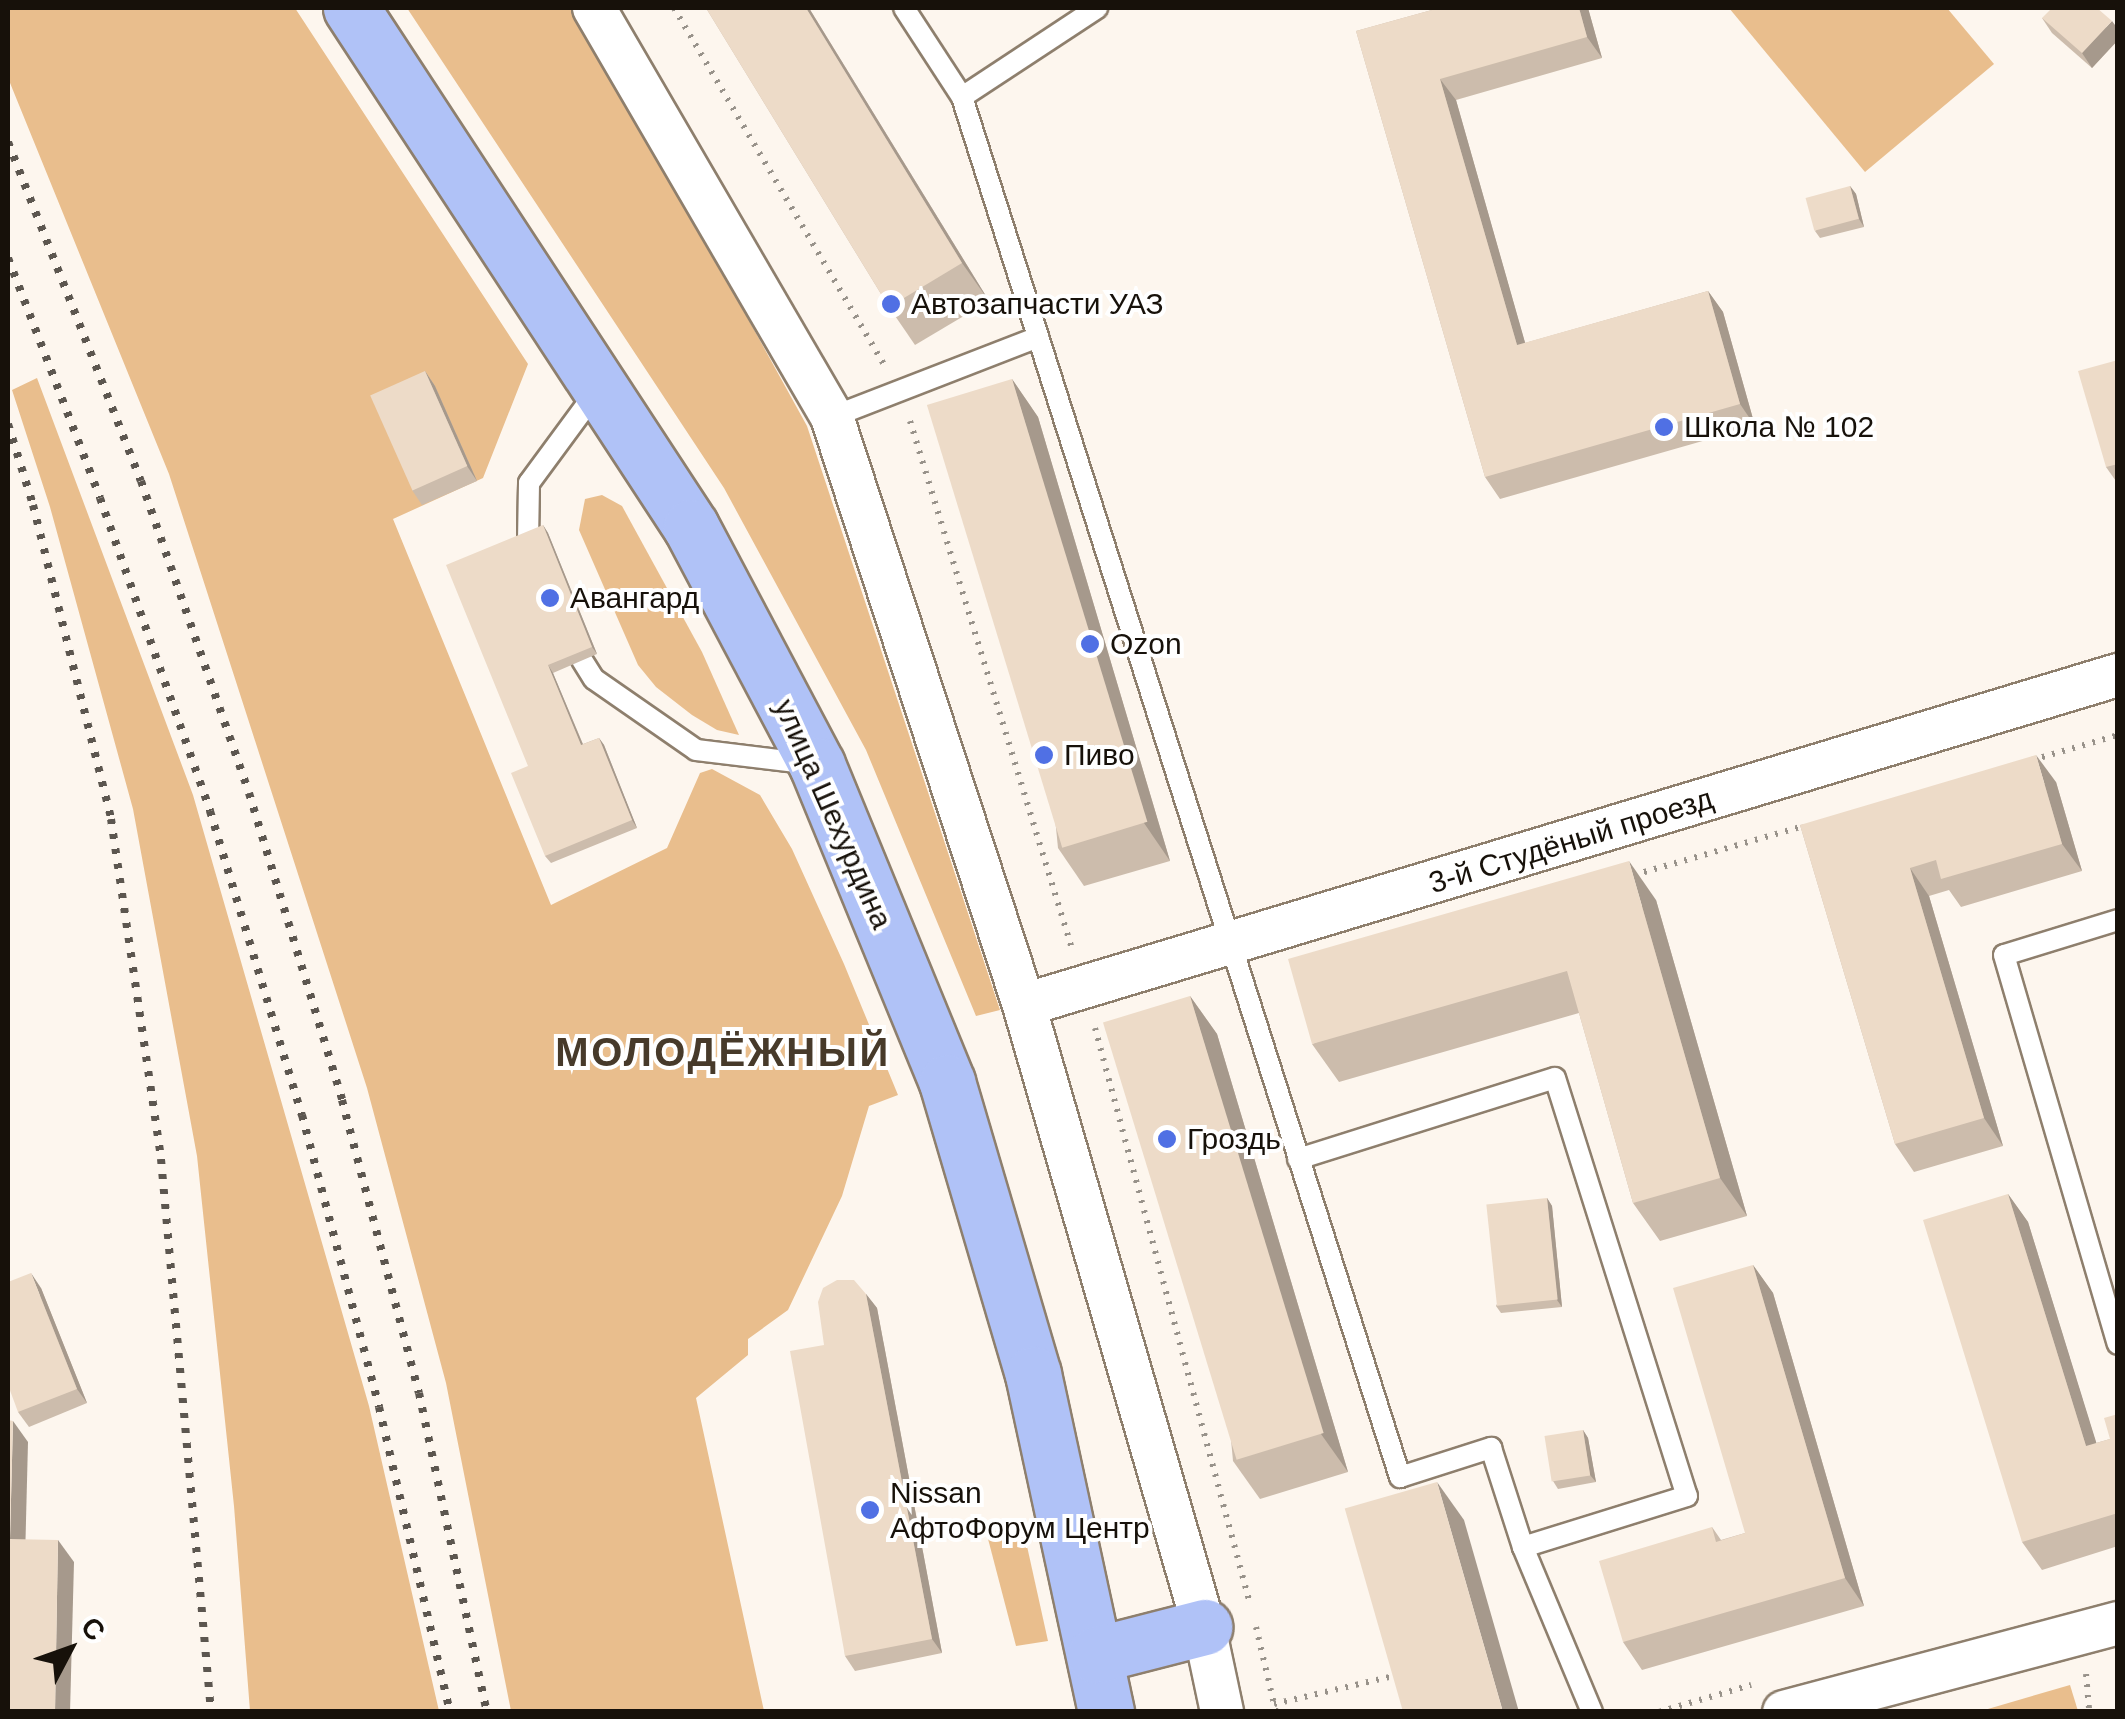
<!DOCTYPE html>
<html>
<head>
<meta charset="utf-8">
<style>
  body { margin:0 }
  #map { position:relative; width:2125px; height:1719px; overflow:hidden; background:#fdf6ee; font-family:Helvetica,sans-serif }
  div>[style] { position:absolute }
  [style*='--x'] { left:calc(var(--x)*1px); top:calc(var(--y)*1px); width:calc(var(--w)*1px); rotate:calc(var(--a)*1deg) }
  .green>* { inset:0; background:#e9be8d }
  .path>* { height:6px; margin-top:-3px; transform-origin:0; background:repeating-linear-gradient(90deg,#98928a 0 2.5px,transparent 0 10.5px) }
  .roads { filter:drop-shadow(2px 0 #8e7f6d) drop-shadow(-2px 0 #8e7f6d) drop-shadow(0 2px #8e7f6d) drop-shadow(0 -2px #8e7f6d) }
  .service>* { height:20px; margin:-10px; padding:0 10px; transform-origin:10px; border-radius:10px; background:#fff }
  .minor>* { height:42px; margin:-21px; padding:0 21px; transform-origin:21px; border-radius:21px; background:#fff }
  .primary>* { height:55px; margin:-27.5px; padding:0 27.5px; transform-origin:27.5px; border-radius:27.5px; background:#b0c2f7 }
  .rail>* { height:8px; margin-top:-4px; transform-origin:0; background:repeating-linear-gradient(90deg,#5c564f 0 5px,transparent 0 15px) }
  .wall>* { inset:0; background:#ccbcac }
  .shaded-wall>* { inset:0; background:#a6998c }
  .building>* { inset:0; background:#eddbc8; transform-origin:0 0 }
  .dots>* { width:28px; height:28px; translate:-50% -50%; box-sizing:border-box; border:5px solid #fff; border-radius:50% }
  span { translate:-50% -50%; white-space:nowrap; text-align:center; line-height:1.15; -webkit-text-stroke:8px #fff; paint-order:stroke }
  .poi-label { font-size:30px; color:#17110a }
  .left { translate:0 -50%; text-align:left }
  .street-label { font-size:30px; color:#17110a }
  .district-label { font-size:40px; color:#473a2a; font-weight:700; letter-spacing:2.5px }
  .frame { position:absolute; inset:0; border:10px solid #17110a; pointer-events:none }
  .north { position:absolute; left:20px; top:1599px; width:100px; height:100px; -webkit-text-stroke:8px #fff; paint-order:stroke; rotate:49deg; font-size:28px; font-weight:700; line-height:40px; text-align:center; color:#17110a }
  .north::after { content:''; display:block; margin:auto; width:35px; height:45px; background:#17110a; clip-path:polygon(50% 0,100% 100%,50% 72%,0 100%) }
</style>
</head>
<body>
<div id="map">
  <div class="green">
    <i style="clip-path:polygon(8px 8px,295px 8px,528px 364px,483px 478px,393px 519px,551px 905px,667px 848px,700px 773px,712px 769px,760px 795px,792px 849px,844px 964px,898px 1095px,869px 1106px,842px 1196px,788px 1310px,748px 1339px,748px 1355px,696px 1398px,764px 1711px,511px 1711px,446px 1383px,367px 1088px,169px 474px,8px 78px)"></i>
    <i style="clip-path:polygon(407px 8px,577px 8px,807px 426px,1000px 1010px,976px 1016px,866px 750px,724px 488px)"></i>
    <i style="clip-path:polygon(1729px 8px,1947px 8px,1994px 64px,1865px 172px)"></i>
    <i style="clip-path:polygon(37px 378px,193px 795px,369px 1406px,439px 1711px,250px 1711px,234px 1506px,197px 1156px,133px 809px,50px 507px,12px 390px)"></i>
    <i style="clip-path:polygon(602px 495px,622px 506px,702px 652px,739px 735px,717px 730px,692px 715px,656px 687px,638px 665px,579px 530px,585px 499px)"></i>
    <i style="clip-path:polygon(1021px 1519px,1048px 1641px,1016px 1646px,987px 1535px)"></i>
    <i style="clip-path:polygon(2070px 1685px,2078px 1711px,1981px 1711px)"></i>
  </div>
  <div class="path">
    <i style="--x:674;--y:8;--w:413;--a:59.5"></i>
    <i style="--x:910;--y:421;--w:552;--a:72.94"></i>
    <i style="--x:2032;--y:760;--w:90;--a:-16.2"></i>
    <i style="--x:1634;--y:875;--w:177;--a:-16.1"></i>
    <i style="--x:1095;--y:1028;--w:592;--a:74.93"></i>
    <i style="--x:1256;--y:1627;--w:87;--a:76.8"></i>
    <i style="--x:2086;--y:1674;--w:38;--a:85"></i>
    <i style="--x:1274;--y:1704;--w:131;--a:-13.2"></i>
    <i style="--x:1659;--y:1712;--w:96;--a:-16.4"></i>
  </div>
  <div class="roads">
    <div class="service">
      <i style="--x:904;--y:8;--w:106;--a:56.9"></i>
      <i style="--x:962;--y:97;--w:1448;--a:72.39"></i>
      <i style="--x:1400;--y:1477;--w:96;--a:-17.7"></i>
      <i style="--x:1491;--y:1448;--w:104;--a:72.1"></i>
      <i style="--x:1523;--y:1547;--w:179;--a:67.3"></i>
      <i style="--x:962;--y:97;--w:162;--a:-33.4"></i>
      <i style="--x:832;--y:417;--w:221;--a:-21.2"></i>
      <i style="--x:528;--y:541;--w:58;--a:-89"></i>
      <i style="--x:529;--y:483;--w:113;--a:-53.6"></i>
      <i style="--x:582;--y:660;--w:22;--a:58"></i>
      <i style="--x:594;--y:679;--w:124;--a:34.8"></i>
      <i style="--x:696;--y:750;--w:116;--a:6.9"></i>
      <i style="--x:2118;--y:920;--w:119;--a:162.9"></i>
      <i style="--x:2004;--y:955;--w:405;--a:73.7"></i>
      <i style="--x:1298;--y:1159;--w:269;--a:-17.5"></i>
      <i style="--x:1555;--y:1078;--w:438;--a:72.5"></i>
      <i style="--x:1687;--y:1496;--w:172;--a:162.7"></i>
    </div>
    <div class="minor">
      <i style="--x:594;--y:8;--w:473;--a:59.8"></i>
      <i style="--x:832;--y:417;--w:619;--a:71.92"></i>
      <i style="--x:1024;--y:1005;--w:648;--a:73.86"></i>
      <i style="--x:1204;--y:1627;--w:87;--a:78"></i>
      <i style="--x:1024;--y:1005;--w:1143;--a:-16.79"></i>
      <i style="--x:1784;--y:1712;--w:346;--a:-14.9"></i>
    </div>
    <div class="primary">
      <i style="--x:351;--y:8;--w:620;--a:56.77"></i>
      <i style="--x:691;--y:527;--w:269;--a:62.1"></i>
      <i style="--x:817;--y:765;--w:343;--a:67.7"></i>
      <i style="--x:947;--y:1082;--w:304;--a:73.6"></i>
      <i style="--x:1033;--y:1374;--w:346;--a:77.8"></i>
      <i style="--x:1095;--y:1655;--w:113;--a:-14.4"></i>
    </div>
  </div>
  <div class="rail">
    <i style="--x:8;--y:142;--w:364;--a:68.6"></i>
    <i style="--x:141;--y:481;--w:330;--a:70.9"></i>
    <i style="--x:249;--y:793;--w:321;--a:73.1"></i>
    <i style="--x:342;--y:1100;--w:303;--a:75.3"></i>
    <i style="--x:419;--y:1393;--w:326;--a:78"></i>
    <i style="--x:8;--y:258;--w:257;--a:69"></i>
    <i style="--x:100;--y:498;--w:332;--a:70.6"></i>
    <i style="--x:210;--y:811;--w:318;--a:73.2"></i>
    <i style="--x:302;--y:1115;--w:302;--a:75.2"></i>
    <i style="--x:379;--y:1407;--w:313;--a:76.9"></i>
    <i style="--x:8;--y:424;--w:85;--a:72.8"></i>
    <i style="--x:33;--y:505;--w:324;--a:76"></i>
    <i style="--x:111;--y:819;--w:344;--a:81.6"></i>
    <i style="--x:161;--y:1159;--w:555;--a:84.83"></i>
  </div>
  <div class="wall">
    <i style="clip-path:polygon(706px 8px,809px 8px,989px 301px,915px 345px,889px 307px)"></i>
    <i style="clip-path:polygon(1439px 8px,1588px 8px,1602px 58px,1456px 100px,1525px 343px,1708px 291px,1723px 312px,1755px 426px,1500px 499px,1485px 477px,1356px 31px)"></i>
    <i style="clip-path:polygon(2042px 18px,2118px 29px,2118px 40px,2092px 68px,2052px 33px)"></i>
    <i style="clip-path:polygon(1850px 186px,1856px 194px,1864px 227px,1820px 238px,1815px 231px)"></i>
    <i style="clip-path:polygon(2118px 360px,2118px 484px,2106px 467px)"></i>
    <i style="clip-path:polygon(425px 371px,435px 386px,477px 481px,422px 505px,412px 490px)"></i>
    <i style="clip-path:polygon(1012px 379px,1038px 417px,1170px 861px,1084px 886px,1058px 848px)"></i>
    <i style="clip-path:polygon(543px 525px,548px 533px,597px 654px,553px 673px,583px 744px,599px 738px,604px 745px,637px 828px,551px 863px,545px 856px)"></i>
    <i style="clip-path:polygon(2056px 782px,2082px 871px,1961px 907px,1949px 890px,1929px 896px,2003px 1146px,1914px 1172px,1895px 1144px,1800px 825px)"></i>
    <i style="clip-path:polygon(1656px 900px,1747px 1216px,1660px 1241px,1633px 1203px,1579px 1013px,1339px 1082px,1312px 1044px)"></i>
    <i style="clip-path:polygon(1190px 996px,1217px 1034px,1348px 1472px,1260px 1499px,1233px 1461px)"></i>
    <i style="clip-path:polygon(2008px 1194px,2028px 1222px,2096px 1443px,2110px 1439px,2118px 1414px,2118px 1546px,2042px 1570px,2022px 1542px)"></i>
    <i style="clip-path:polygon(1547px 1198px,1552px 1206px,1562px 1307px,1501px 1313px,1496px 1306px)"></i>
    <i style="clip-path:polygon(1753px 1265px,1773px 1293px,1864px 1606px,1642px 1670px,1623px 1642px,1712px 1527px,1721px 1540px,1745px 1533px)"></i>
    <i style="clip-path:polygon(41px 1288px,87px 1403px,29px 1427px,18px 1412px)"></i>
    <i style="clip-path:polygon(866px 1294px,877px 1308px,942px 1653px,855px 1671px,845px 1656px,824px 1345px)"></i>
    <i style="clip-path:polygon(1583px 1430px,1588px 1438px,1596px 1482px,1558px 1489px,1553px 1481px)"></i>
  </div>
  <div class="shaded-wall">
    <i style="clip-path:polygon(806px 8px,809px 8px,989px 301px,962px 263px)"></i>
    <i style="clip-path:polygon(1579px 8px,1588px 8px,1602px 58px,1587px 37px)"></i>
    <i style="clip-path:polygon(2112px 21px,2118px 29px,2118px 40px,2092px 68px,2082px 53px)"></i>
    <i style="clip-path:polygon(1440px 79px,1456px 100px,1532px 367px,1517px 345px)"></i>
    <i style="clip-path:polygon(1850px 186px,1856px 194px,1864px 227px,1859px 219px)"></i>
    <i style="clip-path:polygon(1708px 291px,1723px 312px,1755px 426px,1740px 404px)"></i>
    <i style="clip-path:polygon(425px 371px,435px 386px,477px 481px,467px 466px)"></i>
    <i style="clip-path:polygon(1012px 379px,1038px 417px,1170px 861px,1144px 823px)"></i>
    <i style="clip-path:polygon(543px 525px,548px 533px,597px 654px,592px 647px)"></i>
    <i style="clip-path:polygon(548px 665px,553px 673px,586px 752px,581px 745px)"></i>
    <i style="clip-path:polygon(599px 738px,604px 745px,637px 828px,632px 820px)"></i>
    <i style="clip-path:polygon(2036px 755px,2056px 782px,2082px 871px,2062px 844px)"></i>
    <i style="clip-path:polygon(1629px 861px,1656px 900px,1747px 1216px,1720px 1178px)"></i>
    <i style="clip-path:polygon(1910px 868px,1929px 896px,2003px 1146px,1984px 1118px)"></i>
    <i style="clip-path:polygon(1190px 996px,1217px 1034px,1348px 1472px,1321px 1434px)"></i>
    <i style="clip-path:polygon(2008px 1194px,2028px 1222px,2106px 1474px,2086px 1446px)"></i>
    <i style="clip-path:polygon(1547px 1198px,1552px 1206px,1562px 1307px,1557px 1300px)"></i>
    <i style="clip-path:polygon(1753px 1265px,1773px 1293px,1864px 1606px,1845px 1578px)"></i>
    <i style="clip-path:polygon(31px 1273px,41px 1288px,87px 1403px,77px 1389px)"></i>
    <i style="clip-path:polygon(866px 1294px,877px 1308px,942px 1653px,932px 1639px)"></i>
    <i style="clip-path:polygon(13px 1421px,28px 1442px,25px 1560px,10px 1539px)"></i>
    <i style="clip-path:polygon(1583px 1430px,1588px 1438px,1596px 1482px,1590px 1475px)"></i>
    <i style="clip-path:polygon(1437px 1482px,1464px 1520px,1519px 1712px,1503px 1712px)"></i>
    <i style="clip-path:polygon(58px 1540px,74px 1562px,70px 1712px,55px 1712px)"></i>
  </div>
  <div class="building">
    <i style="clip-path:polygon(706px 8px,806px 8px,962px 263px,889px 307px)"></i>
    <i style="clip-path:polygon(1439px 8px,1579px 8px,1587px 37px,1440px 79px,1517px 345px,1708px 291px,1740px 404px,1485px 477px,1356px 31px)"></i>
    <i style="clip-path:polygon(2052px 8px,2097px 8px,2112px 21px,2082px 53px,2042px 18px)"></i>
    <i style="left:1850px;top:186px;width:34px;height:46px;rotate:75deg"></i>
    <i style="clip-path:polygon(2118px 360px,2118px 464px,2106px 467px,2078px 371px)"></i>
    <i style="left:425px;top:371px;width:104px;height:60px;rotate:66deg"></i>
    <i style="left:1012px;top:379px;width:463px;height:89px;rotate:73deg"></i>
    <i style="clip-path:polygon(543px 525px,592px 647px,548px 665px,581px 745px,599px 738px,632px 820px,545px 856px,511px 773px,528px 766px,446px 565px)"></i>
    <i style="clip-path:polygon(2036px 755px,2062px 844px,1941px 879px,1936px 860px,1910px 868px,1984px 1118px,1895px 1144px,1800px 825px)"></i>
    <i style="clip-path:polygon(1629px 861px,1720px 1178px,1633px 1203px,1567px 971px,1312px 1044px,1288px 959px)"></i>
    <i style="left:1190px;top:996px;width:457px;height:91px;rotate:73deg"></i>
    <i style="clip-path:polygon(2008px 1194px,2086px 1446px,2110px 1439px,2104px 1418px,2118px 1414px,2118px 1513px,2022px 1542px,1923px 1220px)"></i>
    <i style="left:1547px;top:1198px;width:102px;height:61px;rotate:84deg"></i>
    <i style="clip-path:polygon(1753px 1265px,1845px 1578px,1623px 1642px,1599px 1561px,1712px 1527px,1716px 1542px,1745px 1533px,1673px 1288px)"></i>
    <i style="clip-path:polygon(31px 1273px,77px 1389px,18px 1412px,8px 1385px,8px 1282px)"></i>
    <i style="clip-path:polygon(837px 1280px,854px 1280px,866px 1294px,932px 1639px,845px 1656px,790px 1351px,824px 1345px,818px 1302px,823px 1288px)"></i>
    <i style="clip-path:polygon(8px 1420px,13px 1421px,10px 1539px,58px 1540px,55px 1712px,8px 1712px)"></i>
    <i style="left:1583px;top:1430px;width:46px;height:39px;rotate:81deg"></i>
    <i style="left:1437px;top:1482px;width:239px;height:96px;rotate:74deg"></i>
  </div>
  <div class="dots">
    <i style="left:891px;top:304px;background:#5070e4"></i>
    <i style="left:1664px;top:427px;background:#5070e4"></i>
    <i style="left:550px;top:598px;background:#5070e4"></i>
    <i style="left:1090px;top:644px;background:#5070e4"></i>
    <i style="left:1044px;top:755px;background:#5070e4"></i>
    <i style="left:1167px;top:1139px;background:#5070e4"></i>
    <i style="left:870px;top:1510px;background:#5070e4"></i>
  </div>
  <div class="poi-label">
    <span class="left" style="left:911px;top:304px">Автозапчасти УАЗ</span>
    <span class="left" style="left:1684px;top:427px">Школа № 102</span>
    <span class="left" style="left:570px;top:598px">Авангард</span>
    <span class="left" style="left:1110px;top:644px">Ozon</span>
    <span class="left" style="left:1064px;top:755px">Пиво</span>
    <span class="left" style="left:1187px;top:1139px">Гроздь</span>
    <span class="left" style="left:890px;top:1510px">Nissan<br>АфтоФорум Центр</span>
  </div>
  <div class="street-label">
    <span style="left:833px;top:814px;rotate:66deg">улица Шехурдина</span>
    <span style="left:1571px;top:841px;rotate:-17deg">3-й Студёный проезд</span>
  </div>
  <div class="district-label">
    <span style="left:723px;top:1052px">МОЛОДЁЖНЫЙ</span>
  </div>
  <div class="frame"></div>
  <div class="north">С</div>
</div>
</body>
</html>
